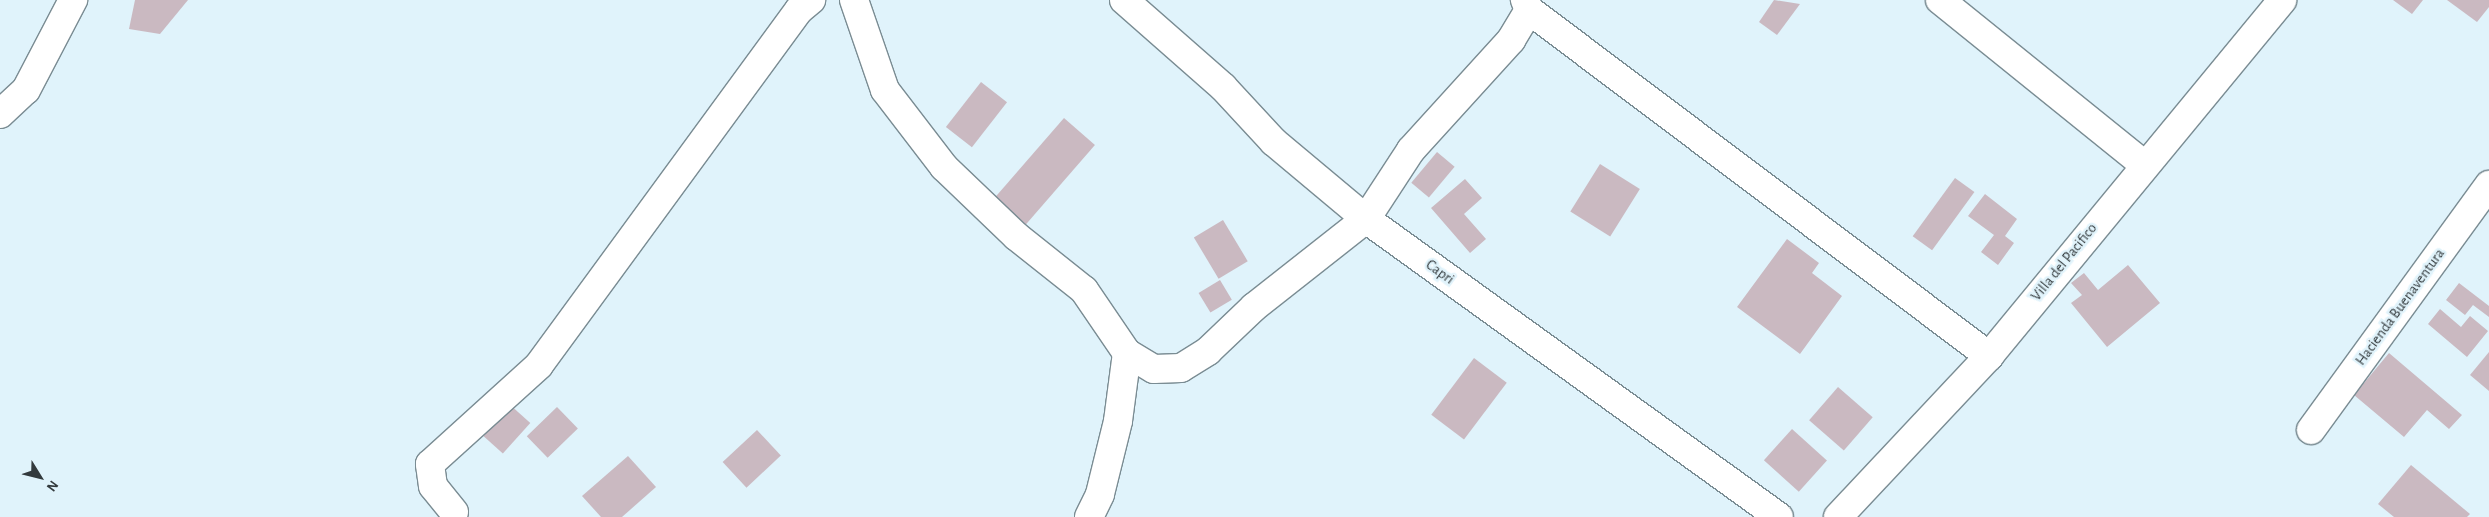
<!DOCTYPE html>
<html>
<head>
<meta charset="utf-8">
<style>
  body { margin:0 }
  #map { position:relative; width:2489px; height:517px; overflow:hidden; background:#e0f3fb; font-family:"Alegreya Sans",sans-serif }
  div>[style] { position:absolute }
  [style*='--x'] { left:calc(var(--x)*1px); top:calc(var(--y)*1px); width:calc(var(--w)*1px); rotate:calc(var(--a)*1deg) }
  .building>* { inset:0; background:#cab9c1; transform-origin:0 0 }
  .roads { filter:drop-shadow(1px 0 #7a8c93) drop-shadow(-1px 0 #7a8c93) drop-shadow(0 1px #7a8c93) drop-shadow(0 -1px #7a8c93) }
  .minor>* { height:28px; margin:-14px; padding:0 14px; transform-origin:14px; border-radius:14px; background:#fff }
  span { translate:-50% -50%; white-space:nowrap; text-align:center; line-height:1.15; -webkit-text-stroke:5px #e0f3fb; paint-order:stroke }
  .street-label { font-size:15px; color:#333a3d }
  .north { position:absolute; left:15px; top:452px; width:50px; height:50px; -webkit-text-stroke:4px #e0f3fb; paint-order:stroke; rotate:126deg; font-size:14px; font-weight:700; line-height:20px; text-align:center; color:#333a3d }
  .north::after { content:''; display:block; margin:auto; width:18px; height:22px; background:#333a3d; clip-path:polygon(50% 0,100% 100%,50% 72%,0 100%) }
</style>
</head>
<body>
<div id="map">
  <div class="building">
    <i style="clip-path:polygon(135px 0,188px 0,160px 34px,129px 29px)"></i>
    <i style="clip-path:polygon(1774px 0,1800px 4px,1777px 35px,1759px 22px)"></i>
    <i style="clip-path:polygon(2393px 0,2423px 0,2412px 14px)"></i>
    <i style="clip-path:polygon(2447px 0,2489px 0,2489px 7px,2477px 22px)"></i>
    <i style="left:981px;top:82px;width:33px;height:57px;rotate:38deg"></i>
    <i style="left:1064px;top:118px;width:41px;height:106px;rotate:41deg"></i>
    <i style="left:1437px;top:152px;width:23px;height:40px;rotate:40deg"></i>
    <i style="left:1600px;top:164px;width:47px;height:56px;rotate:32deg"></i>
    <i style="left:1955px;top:178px;width:24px;height:72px;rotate:36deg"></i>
    <i style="clip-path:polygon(1465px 179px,1482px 198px,1464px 214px,1486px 239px,1470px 253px,1431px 208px)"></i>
    <i style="clip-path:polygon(1985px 194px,2017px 219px,2005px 236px,2014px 243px,1998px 265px,1981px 252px,1994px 235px,1968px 216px)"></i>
    <i style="left:1223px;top:220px;width:48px;height:34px;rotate:59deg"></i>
    <i style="clip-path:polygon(1787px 239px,1819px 263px,1812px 273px,1842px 296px,1800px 354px,1737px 307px)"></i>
    <i style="clip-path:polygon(2128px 265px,2160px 303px,2107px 347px,2071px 303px,2082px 295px,2071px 283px,2084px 273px,2098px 290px)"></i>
    <i style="left:1220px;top:280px;width:23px;height:25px;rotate:59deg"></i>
    <i style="clip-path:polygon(2459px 283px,2489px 306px,2489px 317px,2473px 305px,2465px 315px,2446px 300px)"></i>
    <i style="clip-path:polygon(2440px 309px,2461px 327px,2470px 316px,2488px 331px,2467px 357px,2428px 324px)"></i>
    <i style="clip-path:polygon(2489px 352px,2489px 391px,2470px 375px)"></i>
    <i style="clip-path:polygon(2389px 353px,2462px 415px,2449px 429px,2427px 410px,2404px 437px,2354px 395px)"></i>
    <i style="left:1474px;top:358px;width:41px;height:71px;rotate:37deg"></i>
    <i style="left:1838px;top:387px;width:46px;height:44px;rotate:41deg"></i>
    <i style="left:508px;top:403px;width:30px;height:41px;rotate:42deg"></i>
    <i style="left:557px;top:407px;width:30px;height:42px;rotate:46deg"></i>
    <i style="left:1792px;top:429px;width:47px;height:42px;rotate:42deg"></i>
    <i style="left:757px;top:430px;width:35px;height:47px;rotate:47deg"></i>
    <i style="clip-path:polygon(628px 456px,656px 487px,622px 517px,601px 517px,582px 496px)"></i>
    <i style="clip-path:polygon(2411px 465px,2470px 514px,2467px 517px,2394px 517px,2378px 504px)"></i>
  </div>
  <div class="roads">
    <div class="minor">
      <i style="--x:854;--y:0;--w:95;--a:71"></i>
      <i style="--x:885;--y:90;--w:97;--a:52.5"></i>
      <i style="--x:944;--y:167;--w:100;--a:43.8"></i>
      <i style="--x:1016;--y:236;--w:87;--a:38.5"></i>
      <i style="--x:1084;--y:290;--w:76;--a:55.7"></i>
      <i style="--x:1127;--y:353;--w:31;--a:31"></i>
      <i style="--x:1154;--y:369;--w:27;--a:-2"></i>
      <i style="--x:1181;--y:368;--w:32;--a:-32"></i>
      <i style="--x:1208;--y:351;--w:64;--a:-43.7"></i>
      <i style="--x:1254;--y:307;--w:142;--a:-38.2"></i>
      <i style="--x:1366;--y:219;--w:82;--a:-56.9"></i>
      <i style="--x:1411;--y:150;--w:149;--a:-47.7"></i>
      <i style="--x:1511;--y:40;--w:35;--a:-59"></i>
      <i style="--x:1529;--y:10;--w:11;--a:-112"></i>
      <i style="--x:1124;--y:0;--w:132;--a:41.3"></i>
      <i style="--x:1223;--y:87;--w:75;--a:47.2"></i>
      <i style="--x:1274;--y:142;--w:120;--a:39.9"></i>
      <i style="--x:1366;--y:219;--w:509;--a:35.81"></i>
      <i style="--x:1940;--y:0;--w:261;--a:38.9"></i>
      <i style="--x:1529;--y:10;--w:576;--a:36.95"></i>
      <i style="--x:0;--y:114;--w:35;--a:-43"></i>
      <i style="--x:26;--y:90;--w:102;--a:-62.4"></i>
      <i style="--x:2311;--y:430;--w:303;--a:-54"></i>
      <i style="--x:454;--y:512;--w:33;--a:-129"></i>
      <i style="--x:433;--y:486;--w:22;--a:-98"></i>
      <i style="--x:430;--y:464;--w:147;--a:-42.2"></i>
      <i style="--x:539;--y:365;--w:440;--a:-53.8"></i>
      <i style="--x:799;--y:10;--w:16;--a:-40"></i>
      <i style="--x:1089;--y:517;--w:25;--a:-64"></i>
      <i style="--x:1100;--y:494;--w:75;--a:-76.1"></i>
      <i style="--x:1118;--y:421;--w:69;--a:-82.5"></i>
      <i style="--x:1838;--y:517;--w:221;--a:-46.8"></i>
      <i style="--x:1989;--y:356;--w:461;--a:-50.5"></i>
    </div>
  </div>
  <div class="street-label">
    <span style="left:2064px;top:262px;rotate:-51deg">Villa del Pacifico</span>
    <span style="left:1440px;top:272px;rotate:36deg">Capri</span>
    <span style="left:2400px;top:307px;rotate:-54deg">Hacienda Buenaventura</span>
  </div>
  <div class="north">N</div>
</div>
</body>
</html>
